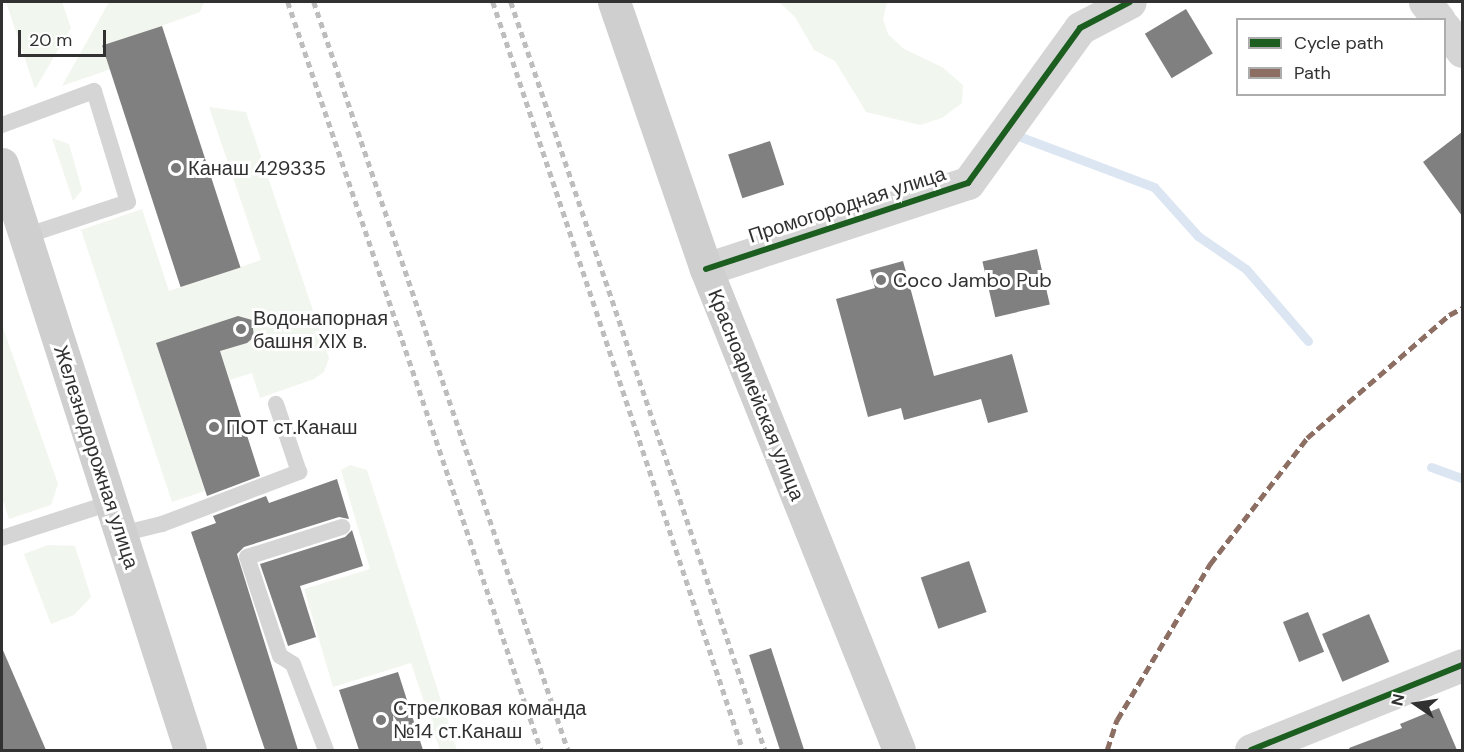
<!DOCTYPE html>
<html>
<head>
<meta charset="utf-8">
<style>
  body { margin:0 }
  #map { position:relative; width:1464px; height:752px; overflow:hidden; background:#fff; font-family:"DM Sans",sans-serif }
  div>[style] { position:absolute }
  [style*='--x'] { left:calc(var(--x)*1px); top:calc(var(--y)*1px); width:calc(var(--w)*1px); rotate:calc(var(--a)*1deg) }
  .green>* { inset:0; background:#f1f6ee }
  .stream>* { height:9px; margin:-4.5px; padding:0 4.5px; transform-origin:4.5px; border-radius:4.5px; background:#dbe6f2 }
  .building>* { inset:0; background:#808080; transform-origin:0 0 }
  .lane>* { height:16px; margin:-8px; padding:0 8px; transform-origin:8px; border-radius:8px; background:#d5d5d5 }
  .street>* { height:33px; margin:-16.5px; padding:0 16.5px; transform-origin:16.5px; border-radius:16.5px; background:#d5d5d5 }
  .secondary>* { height:33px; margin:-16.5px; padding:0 16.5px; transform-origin:16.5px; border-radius:16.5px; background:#cfcfcf }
  .rail>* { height:4.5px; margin-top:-2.25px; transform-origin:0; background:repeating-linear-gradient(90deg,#bdbdbd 0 6px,transparent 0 10.5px) }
  .quiet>* { height:4.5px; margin-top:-2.25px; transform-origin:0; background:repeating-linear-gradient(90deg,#8d6e63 0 9px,transparent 0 13.5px) }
  .cycleway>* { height:6px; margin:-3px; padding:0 3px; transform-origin:3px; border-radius:3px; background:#1b5e20 }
  .dots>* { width:16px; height:16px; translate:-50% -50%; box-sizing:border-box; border:3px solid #fff; border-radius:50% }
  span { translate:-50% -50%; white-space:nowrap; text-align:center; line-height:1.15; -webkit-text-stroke:6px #fff; paint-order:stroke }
  .poi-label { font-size:20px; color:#313131 }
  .left { translate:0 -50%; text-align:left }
  .street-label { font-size:20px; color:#313131 }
  .frame { position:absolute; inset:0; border:3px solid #313131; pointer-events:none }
  .legend { position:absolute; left:1236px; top:18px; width:210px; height:78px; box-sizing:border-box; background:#fff; border:2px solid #adadad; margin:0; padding:8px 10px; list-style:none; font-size:18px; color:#313131 }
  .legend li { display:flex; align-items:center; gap:12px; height:30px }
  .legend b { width:30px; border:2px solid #adadad }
  .north { position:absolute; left:1386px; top:674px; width:60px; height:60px; -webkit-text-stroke:4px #fff; paint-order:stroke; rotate:283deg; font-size:16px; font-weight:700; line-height:24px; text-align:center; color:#313131 }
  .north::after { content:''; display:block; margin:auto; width:21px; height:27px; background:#313131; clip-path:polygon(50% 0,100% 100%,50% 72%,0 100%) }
  .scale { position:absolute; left:18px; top:30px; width:88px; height:27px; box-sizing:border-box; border:3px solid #313131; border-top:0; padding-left:8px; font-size:18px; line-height:21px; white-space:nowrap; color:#313131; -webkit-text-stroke:4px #fff; paint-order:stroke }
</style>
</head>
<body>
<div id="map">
  <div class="green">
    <i style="clip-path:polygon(6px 2px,62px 2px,71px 28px,35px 89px)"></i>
    <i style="clip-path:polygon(109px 2px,204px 2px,200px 12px,103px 47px,111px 69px,62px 86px)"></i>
    <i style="clip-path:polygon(779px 2px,887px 2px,883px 19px,888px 34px,904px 49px,942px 67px,963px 85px,962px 103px,942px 118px,920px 125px,866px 112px,835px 61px,814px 50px,795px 17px)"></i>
    <i style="clip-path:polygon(209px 107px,246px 112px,329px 358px,324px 372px,314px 379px,260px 398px,252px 373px,230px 380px,211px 325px,156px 343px,205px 491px,172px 502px,81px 230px,142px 209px,169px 291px,261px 260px)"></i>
    <i style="clip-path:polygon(52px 138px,69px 144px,82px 190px,73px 201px)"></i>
    <i style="clip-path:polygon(2px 325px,58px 484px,51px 505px,9px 519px,2px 497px)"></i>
    <i style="clip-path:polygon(350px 465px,367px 470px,457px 750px,440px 750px,411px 663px,333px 687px,304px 589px,370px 569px,341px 470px)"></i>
    <i style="clip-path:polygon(48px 545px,75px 546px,91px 597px,74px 615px,51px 624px,24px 554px)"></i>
  </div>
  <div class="stream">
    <i style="--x:1021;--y:137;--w:142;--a:20.6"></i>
    <i style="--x:1154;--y:187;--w:66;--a:48.1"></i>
    <i style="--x:1198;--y:236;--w:58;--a:34.5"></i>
    <i style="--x:1246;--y:269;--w:95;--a:49.3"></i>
    <i style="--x:1431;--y:467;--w:33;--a:20"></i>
  </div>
  <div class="building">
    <i style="left:1186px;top:9px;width:52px;height:48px;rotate:59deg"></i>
    <i style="left:162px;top:26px;width:254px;height:63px;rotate:72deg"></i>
    <i style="clip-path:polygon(1462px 132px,1462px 216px,1423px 162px)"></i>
    <i style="left:770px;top:141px;width:46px;height:44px;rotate:72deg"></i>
    <i style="left:1037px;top:249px;width:57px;height:56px;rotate:77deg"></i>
    <i style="clip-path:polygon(903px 261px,934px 376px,1012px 354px,1028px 412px,988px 423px,981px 399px,904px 420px,901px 408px,868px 417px,836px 299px,875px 288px,870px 270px)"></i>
    <i style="clip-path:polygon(238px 316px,252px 320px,254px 337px,247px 343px,220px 351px,260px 476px,207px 496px,156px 343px)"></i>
    <i style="clip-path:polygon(337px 479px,349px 519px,339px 517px,244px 547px,237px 554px,298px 750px,265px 750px,191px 532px,216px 523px,213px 516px,266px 496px,269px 503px)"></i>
    <i style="clip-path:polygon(352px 530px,363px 566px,300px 586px,316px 637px,288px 646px,260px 564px,345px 537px)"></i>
    <i style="left:969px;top:561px;width:54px;height:51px;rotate:71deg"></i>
    <i style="left:1308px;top:612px;width:43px;height:27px;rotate:68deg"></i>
    <i style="left:1369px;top:614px;width:52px;height:51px;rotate:67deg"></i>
    <i style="clip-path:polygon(2px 648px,46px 750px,2px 750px)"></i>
    <i style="left:771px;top:648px;width:108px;height:23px;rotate:72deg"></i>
    <i style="clip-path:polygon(398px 672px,423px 750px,359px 750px,339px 690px)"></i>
    <i style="clip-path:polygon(1439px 708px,1457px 750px,1350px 750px,1349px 748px,1402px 728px,1400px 724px)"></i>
  </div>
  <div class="lane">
    <i style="--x:2;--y:125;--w:98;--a:-20.3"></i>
    <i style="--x:94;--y:91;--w:116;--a:73"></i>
    <i style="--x:128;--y:202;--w:108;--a:161.7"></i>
    <i style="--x:121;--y:534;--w:42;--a:-13.7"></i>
    <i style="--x:162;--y:524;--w:147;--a:-20.8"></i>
    <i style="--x:299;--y:472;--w:72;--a:-108.7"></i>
    <i style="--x:2;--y:538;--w:114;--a:-18"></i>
    <i style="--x:326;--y:750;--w:92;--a:-111"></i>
    <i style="--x:293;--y:664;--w:15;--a:-148"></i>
    <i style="--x:280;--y:656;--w:104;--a:-108.4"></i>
    <i style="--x:247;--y:557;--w:100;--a:-17.5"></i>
  </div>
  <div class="street">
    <i style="--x:1425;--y:2;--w:23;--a:52"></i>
    <i style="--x:1444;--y:27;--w:30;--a:53"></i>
    <i style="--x:706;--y:269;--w:276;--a:-18.2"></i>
    <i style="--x:968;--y:183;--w:191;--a:-54.1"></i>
    <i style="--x:1080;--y:28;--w:56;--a:-27.5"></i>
    <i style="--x:1251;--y:750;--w:227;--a:-21.9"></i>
  </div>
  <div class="secondary">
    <i style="--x:614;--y:2;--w:282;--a:71"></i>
    <i style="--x:706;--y:269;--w:518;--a:68.14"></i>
    <i style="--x:2;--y:164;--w:615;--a:72.21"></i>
  </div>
  <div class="rail">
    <i style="--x:288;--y:2;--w:790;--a:71.31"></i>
    <i style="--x:314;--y:2;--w:790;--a:71.24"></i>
    <i style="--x:493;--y:2;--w:789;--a:71.52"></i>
    <i style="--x:511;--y:2;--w:790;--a:71.24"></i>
  </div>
  <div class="quiet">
    <i style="--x:1107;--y:750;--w:32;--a:-72"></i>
    <i style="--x:1117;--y:720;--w:182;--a:-59.2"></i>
    <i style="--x:1210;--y:564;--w:159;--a:-52.4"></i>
    <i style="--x:1307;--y:438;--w:188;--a:-40.9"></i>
    <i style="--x:1449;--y:315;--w:15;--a:-28"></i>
  </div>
  <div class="cycleway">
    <i style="--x:706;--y:269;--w:276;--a:-18.2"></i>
    <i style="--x:968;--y:183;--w:191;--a:-54.1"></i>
    <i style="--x:1080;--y:28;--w:56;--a:-27.5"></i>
    <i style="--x:1251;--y:750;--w:227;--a:-21.9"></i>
  </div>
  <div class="dots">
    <i style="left:176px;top:168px;background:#797979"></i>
    <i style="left:881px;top:280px;background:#797979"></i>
    <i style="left:241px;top:329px;background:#797979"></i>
    <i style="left:214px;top:427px;background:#797979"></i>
    <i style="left:381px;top:720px;background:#797979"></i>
  </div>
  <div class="poi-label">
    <span class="left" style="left:188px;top:168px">Канаш 429335</span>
    <span class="left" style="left:893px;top:280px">Coco Jambo Pub</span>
    <span class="left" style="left:253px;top:330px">Водонапорная<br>башня XIX в.</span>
    <span class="left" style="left:226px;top:427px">ПОТ ст.Канаш</span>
    <span class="left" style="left:393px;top:720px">Стрелковая команда<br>№14 ст.Канаш</span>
  </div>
  <div class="street-label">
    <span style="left:847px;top:205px;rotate:-18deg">Промогородная улица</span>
    <span style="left:756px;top:395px;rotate:68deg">Красноармейская улица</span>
    <span style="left:96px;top:457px;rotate:72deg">Железнодорожная улица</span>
  </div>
  <div class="frame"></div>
  <ul class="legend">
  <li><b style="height:8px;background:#1b5e20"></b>Cycle path</li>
  <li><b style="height:8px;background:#8d6e63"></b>Path</li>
  </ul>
  <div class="north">N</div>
  <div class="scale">20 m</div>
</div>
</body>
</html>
